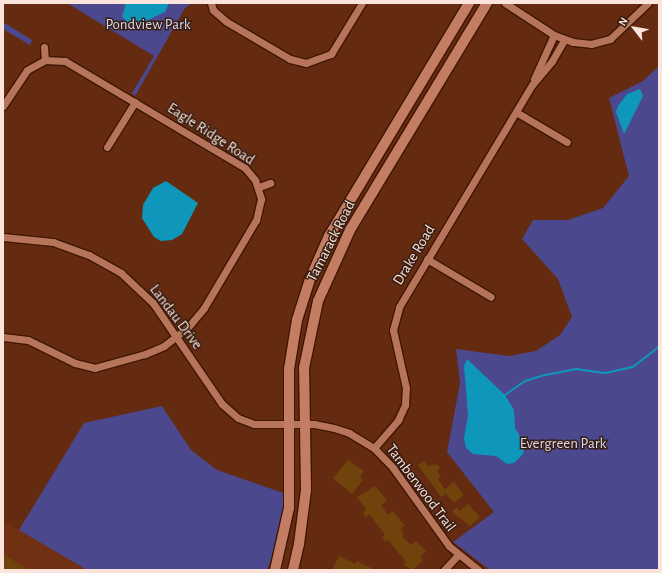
<!DOCTYPE html>
<html>
<head>
<meta charset="utf-8">
<style>
  body { margin:0 }
  #map { position:relative; width:662px; height:573px; overflow:hidden; background:#642b11; font-family:"Alegreya Sans",sans-serif }
  div>[style] { position:absolute }
  [style*='--x'] { left:calc(var(--x)*1px); top:calc(var(--y)*1px); width:calc(var(--w)*1px); rotate:calc(var(--a)*1deg) }
  .built>* { inset:0; background:#703011 }
  .green>* { inset:0; background:#4b488d }
  .water>* { inset:0; background:#0e97bb }
  .stream>* { height:2px; margin:-1px; padding:0 1px; transform-origin:1px; border-radius:1px; background:#0e97bb }
  .building>* { inset:0; background:#70420c }
  .roads { filter:drop-shadow(1px 0 #401603) drop-shadow(-1px 0 #401603) drop-shadow(0 1px #401603) drop-shadow(0 -1px #401603) }
  .street>* { height:7px; margin:-3.5px; padding:0 3.5px; transform-origin:3.5px; border-radius:3.5px; background:#b6755b }
  .secondary>* { height:10px; margin:-5px; padding:0 5px; transform-origin:5px; border-radius:5px; background:#c27d62 }
  span { translate:-50% -50%; white-space:nowrap; text-align:center; line-height:1.15; -webkit-text-stroke:3px #371d12; paint-order:stroke }
  .park-label { font-size:15px; color:#d8d9ee }
  .street-label { font-size:15px; color:#fae4db }
  .frame { position:absolute; inset:0; border:4px solid #fae4db; pointer-events:none }
  .north { position:absolute; left:614px; top:8px; width:40px; height:40px; -webkit-text-stroke:3px #371d12; paint-order:stroke; rotate:301deg; font-size:11px; font-weight:700; line-height:16px; text-align:center; color:#fae4db }
  .north::after { content:''; display:block; margin:auto; width:14px; height:18px; background:#fae4db; clip-path:polygon(50% 0,100% 100%,50% 72%,0 100%) }
</style>
</head>
<body>
<div id="map">
  <div class="built">
    <i style="clip-path:polygon(3px 520px,87px 570px,3px 570px)"></i>
  </div>
  <div class="green">
    <i style="clip-path:polygon(67px 3px,192px 3px,185px 8px,135px 96px,132px 93px,154px 56px)"></i>
    <i style="clip-path:polygon(3px 22px,32px 40px,30px 45px,3px 29px)"></i>
    <i style="clip-path:polygon(659px 66px,659px 570px,490px 570px,453px 542px,494px 512px,447px 452px,460px 383px,456px 349px,509px 356px,536px 351px,560px 335px,572px 317px,558px 279px,522px 239px,533px 220px,568px 220px,603px 208px,629px 176px,609px 98px,643px 81px)"></i>
    <i style="clip-path:polygon(162px 406px,191px 450px,217px 470px,286px 494px,281px 533px,267px 570px,87px 570px,19px 530px,84px 423px)"></i>
  </div>
  <div class="water">
    <i style="clip-path:polygon(126px 3px,169px 3px,165px 12px,140px 24px,130px 24px,122px 17px)"></i>
    <i style="clip-path:polygon(640px 89px,643px 96px,624px 134px,616px 112px,618px 106px,627px 94px)"></i>
    <i style="clip-path:polygon(166px 181px,198px 203px,182px 234px,172px 240px,161px 241px,154px 237px,142px 218px,143px 205px,153px 188px)"></i>
    <i style="clip-path:polygon(467px 359px,505px 395px,514px 410px,515px 428px,525px 445px,523px 454px,514px 463px,507px 464px,496px 456px,473px 454px,466px 448px,464px 438px,468px 415px,464px 366px)"></i>
  </div>
  <div class="stream">
    <i style="--x:505;--y:395;--w:24;--a:-35"></i>
    <i style="--x:525;--y:381;--w:21;--a:-17"></i>
    <i style="--x:545;--y:375;--w:32;--a:-11"></i>
    <i style="--x:576;--y:369;--w:30;--a:8"></i>
    <i style="--x:606;--y:373;--w:28;--a:-13"></i>
    <i style="--x:633;--y:367;--w:33;--a:-38"></i>
  </div>
  <div class="building">
    <i style="clip-path:polygon(348px 460px,364px 471px,360px 477px,363px 480px,352px 494px,333px 478px)"></i>
    <i style="clip-path:polygon(424px 461px,428px 466px,437px 464px,440px 468px,437px 471px,441px 476px,438px 479px,445px 489px,454px 482px,464px 495px,454px 503px,446px 494px,441px 497px,418px 465px)"></i>
    <i style="clip-path:polygon(375px 486px,387px 500px,381px 505px,388px 515px,393px 511px,405px 526px,400px 529px,404px 534px,402px 536px,411px 545px,416px 541px,426px 551px,420px 557px,423px 560px,413px 570px,403px 565px,406px 562px,388px 540px,385px 542px,382px 538px,385px 535px,377px 524px,369px 514px,366px 517px,363px 512px,366px 509px,357px 497px)"></i>
    <i style="clip-path:polygon(468px 504px,480px 517px,470px 526px,452px 512px,457px 507px,460px 511px)"></i>
    <i style="clip-path:polygon(3px 554px,29px 570px,3px 570px)"></i>
    <i style="clip-path:polygon(339px 556px,355px 564px,357px 561px,375px 570px,332px 570px)"></i>
  </div>
  <div class="roads">
    <div class="street">
      <i style="--x:211;--y:3;--w:7;--a:74"></i>
      <i style="--x:213;--y:10;--w:18;--a:41"></i>
      <i style="--x:227;--y:22;--w:73;--a:30.4"></i>
      <i style="--x:290;--y:59;--w:16;--a:14"></i>
      <i style="--x:306;--y:63;--w:27;--a:-20"></i>
      <i style="--x:331;--y:54;--w:60;--a:-58.7"></i>
      <i style="--x:505;--y:3;--w:59;--a:33.1"></i>
      <i style="--x:554;--y:35;--w:20;--a:20"></i>
      <i style="--x:573;--y:42;--w:18;--a:6"></i>
      <i style="--x:591;--y:44;--w:20;--a:-15"></i>
      <i style="--x:610;--y:39;--w:52;--a:-43.5"></i>
      <i style="--x:44;--y:47;--w:13;--a:86"></i>
      <i style="--x:534;--y:79;--w:48;--a:-65.6"></i>
      <i style="--x:3;--y:106;--w:43;--a:-56.3"></i>
      <i style="--x:27;--y:70;--w:21;--a:-29"></i>
      <i style="--x:45;--y:60;--w:20;--a:3"></i>
      <i style="--x:65;--y:61;--w:209;--a:30.7"></i>
      <i style="--x:245;--y:168;--w:16;--a:50"></i>
      <i style="--x:255;--y:180;--w:20;--a:72"></i>
      <i style="--x:261;--y:199;--w:22;--a:103"></i>
      <i style="--x:256;--y:220;--w:102;--a:120.6"></i>
      <i style="--x:204;--y:308;--w:26;--a:130"></i>
      <i style="--x:187;--y:328;--w:29;--a:142"></i>
      <i style="--x:164;--y:346;--w:21;--a:157"></i>
      <i style="--x:145;--y:354;--w:52;--a:164.4"></i>
      <i style="--x:95;--y:368;--w:21;--a:-166"></i>
      <i style="--x:75;--y:363;--w:52;--a:-153.9"></i>
      <i style="--x:28;--y:340;--w:25;--a:-173"></i>
      <i style="--x:516;--y:112;--w:59;--a:30.5"></i>
      <i style="--x:107;--y:147;--w:53;--a:-58.1"></i>
      <i style="--x:259;--y:187;--w:12;--a:-20"></i>
      <i style="--x:3;--y:237;--w:50;--a:5.7"></i>
      <i style="--x:53;--y:242;--w:38;--a:20"></i>
      <i style="--x:89;--y:255;--w:37;--a:29"></i>
      <i style="--x:121;--y:273;--w:44;--a:43.2"></i>
      <i style="--x:153;--y:303;--w:122;--a:55.7"></i>
      <i style="--x:222;--y:404;--w:21;--a:41"></i>
      <i style="--x:238;--y:418;--w:17;--a:21"></i>
      <i style="--x:254;--y:424;--w:60;--a:0"></i>
      <i style="--x:314;--y:424;--w:20;--a:11"></i>
      <i style="--x:334;--y:428;--w:16;--a:18"></i>
      <i style="--x:349;--y:433;--w:29;--a:31"></i>
      <i style="--x:374;--y:448;--w:28;--a:46"></i>
      <i style="--x:393;--y:468;--w:96;--a:54.3"></i>
      <i style="--x:449;--y:546;--w:38;--a:39"></i>
      <i style="--x:427;--y:259;--w:74;--a:30.7"></i>
      <i style="--x:374;--y:448;--w:37;--a:-49"></i>
      <i style="--x:398;--y:420;--w:17;--a:-65"></i>
      <i style="--x:405;--y:405;--w:17;--a:-87"></i>
      <i style="--x:406;--y:388;--w:59;--a:-102.6"></i>
      <i style="--x:393;--y:330;--w:24;--a:-75"></i>
      <i style="--x:399;--y:307;--w:259;--a:-59.1"></i>
      <i style="--x:532;--y:85;--w:31;--a:-50"></i>
      <i style="--x:552;--y:61;--w:24;--a:-60"></i>
      <i style="--x:444;--y:570;--w:21;--a:-47"></i>
    </div>
    <div class="secondary">
      <i style="--x:275;--y:570;--w:64;--a:-77.3"></i>
      <i style="--x:289;--y:508;--w:139;--a:-90"></i>
      <i style="--x:289;--y:369;--w:50;--a:-80.7"></i>
      <i style="--x:297;--y:320;--w:43;--a:-72.4"></i>
      <i style="--x:310;--y:279;--w:47;--a:-66.2"></i>
      <i style="--x:329;--y:236;--w:272;--a:-59"></i>
      <i style="--x:293;--y:570;--w:27;--a:-77"></i>
      <i style="--x:299;--y:544;--w:54;--a:-82.6"></i>
      <i style="--x:306;--y:490;--w:122;--a:-90.9"></i>
      <i style="--x:304;--y:368;--w:68;--a:-78.2"></i>
      <i style="--x:318;--y:301;--w:78;--a:-65.7"></i>
      <i style="--x:350;--y:230;--w:265;--a:-58.9"></i>
    </div>
  </div>
  <div class="park-label">
    <span style="left:148px;top:25px">Pondview Park</span>
    <span style="left:563px;top:444px">Evergreen Park</span>
  </div>
  <div class="street-label">
    <span style="left:211px;top:134px;rotate:33deg">Eagle Ridge Road</span>
    <span style="left:331px;top:241px;rotate:-63deg">Tamarack Road</span>
    <span style="left:414px;top:255px;rotate:-59deg">Drake Road</span>
    <span style="left:176px;top:317px;rotate:53deg">Landau Drive</span>
    <span style="left:421px;top:488px;rotate:53deg">Tamberwood Trail</span>
  </div>
  <div class="frame"></div>
  <div class="north">N</div>
</div>
</body>
</html>
